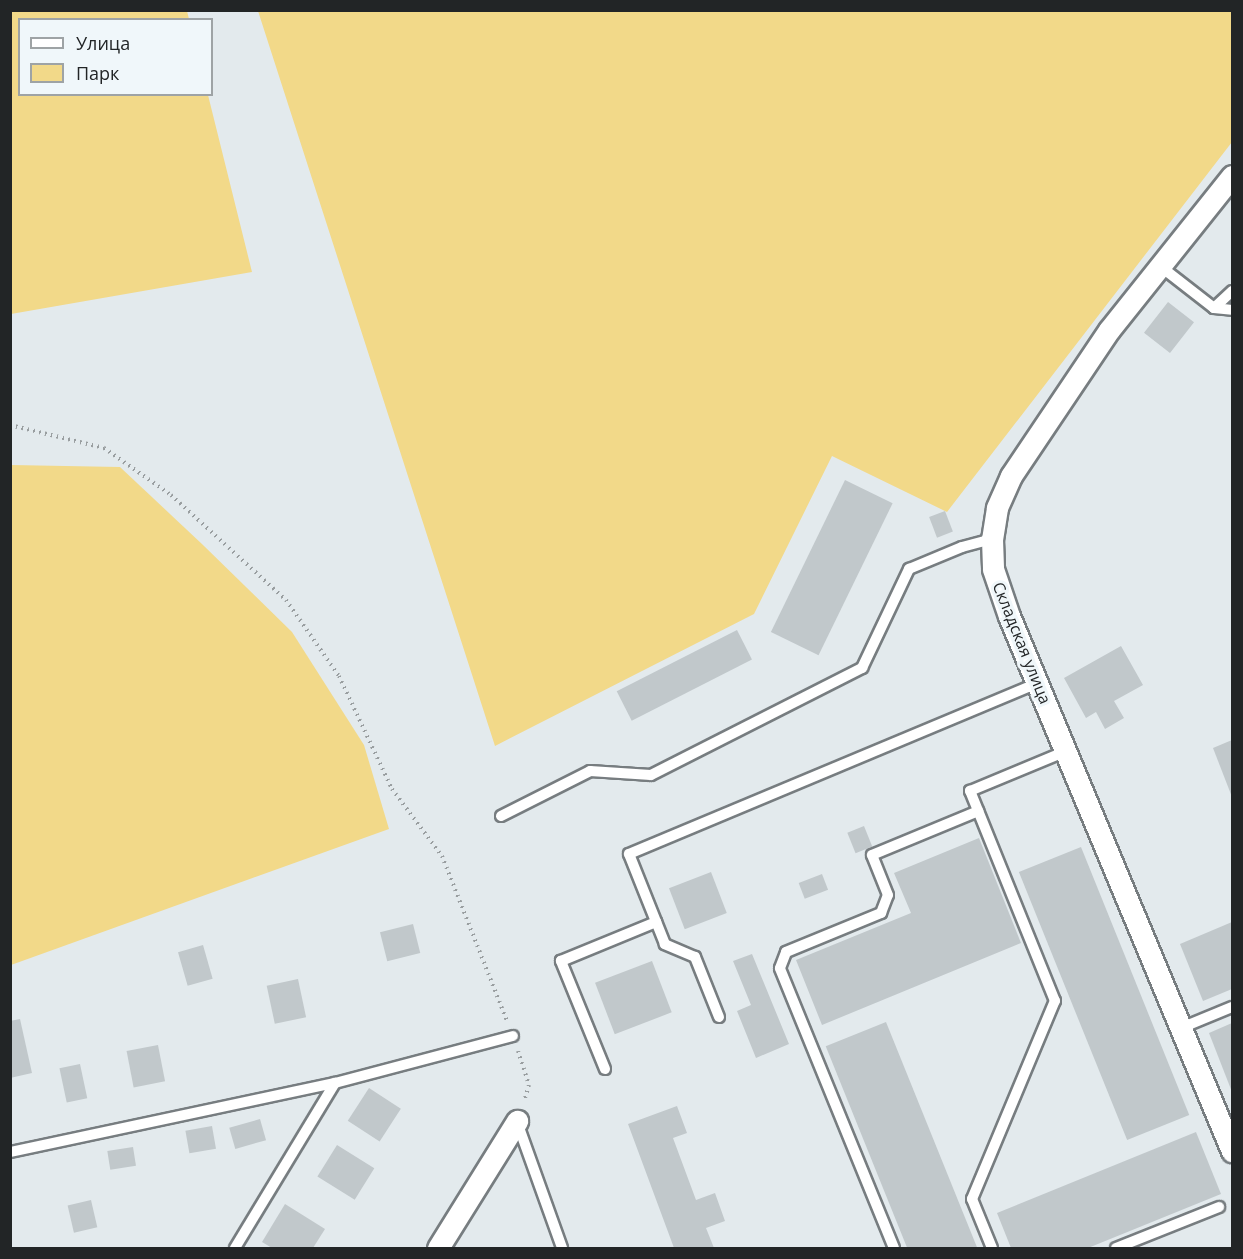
<!DOCTYPE html>
<html>
<head>
<meta charset="utf-8">
<style>
  body { margin:0 }
  #map { position:relative; width:1243px; height:1259px; overflow:hidden; background:#e3eaed; font-family:"Open Sans",sans-serif }
  div>[style] { position:absolute }
  [style*='--x'] { left:calc(var(--x)*1px); top:calc(var(--y)*1px); width:calc(var(--w)*1px); rotate:calc(var(--a)*1deg) }
  .green>* { inset:0; background:#f2d989 }
  .building>* { inset:0; background:#c1c8cb; transform-origin:0 0 }
  .path>* { height:4px; margin-top:-2px; transform-origin:0; background:repeating-linear-gradient(90deg,#999ea0 0 1.5px,transparent 0 6px) }
  .roads { filter:drop-shadow(2px 0 #777d80) drop-shadow(-2px 0 #777d80) drop-shadow(0 2px #777d80) drop-shadow(0 -2px #777d80) }
  .lane>* { height:10px; margin:-5px; padding:0 5px; transform-origin:5px; border-radius:5px; background:#fff }
  .street>* { height:21px; margin:-10.5px; padding:0 10.5px; transform-origin:10.5px; border-radius:10.5px; background:#fff }
  span { translate:-50% -50%; white-space:nowrap; text-align:center; line-height:1.15; -webkit-text-stroke:6px #f0f7fa; paint-order:stroke }
  .street-label { font-size:16px; color:#222526 }
  .frame { position:absolute; inset:0; border:12px solid #222526; pointer-events:none }
  .legend { position:absolute; left:18px; top:18px; width:195px; height:78px; box-sizing:border-box; background:#f0f7fa; border:2px solid #9ea3a5; margin:0; padding:8px 10px; list-style:none; font-size:18px; color:#222526 }
  .legend li { display:flex; align-items:center; gap:12px; height:30px }
  .legend b { width:30px; border:2px solid #9ea3a5 }
</style>
</head>
<body>
<div id="map">
  <div class="green">
    <i style="clip-path:polygon(11px 10px,187px 11px,189px 19px,20px 20px,20px 94px,208px 95px,252px 272px,11px 314px)"></i>
    <i style="clip-path:polygon(258px 11px,1232px 11px,1232px 142px,947px 512px,832px 456px,754px 614px,495px 746px)"></i>
    <i style="clip-path:polygon(11px 465px,120px 467px,203px 545px,292px 632px,364px 745px,389px 829px,11px 965px)"></i>
  </div>
  <div class="building">
    <i style="left:1168px;top:302px;width:33px;height:39px;rotate:38deg"></i>
    <i style="left:845px;top:480px;width:53px;height:169px;rotate:26deg"></i>
    <i style="left:945px;top:511px;width:22px;height:17px;rotate:69deg"></i>
    <i style="left:737px;top:630px;width:33px;height:135px;rotate:63deg"></i>
    <i style="clip-path:polygon(1121px 646px,1143px 685px,1114px 701px,1124px 718px,1105px 729px,1096px 712px,1086px 718px,1064px 678px)"></i>
    <i style="clip-path:polygon(1232px 740px,1232px 797px,1213px 748px)"></i>
    <i style="left:864px;top:826px;width:22px;height:18px;rotate:68deg"></i>
    <i style="clip-path:polygon(979px 838px,1021px 943px,822px 1025px,796px 960px,911px 913px,894px 873px)"></i>
    <i style="left:1081px;top:847px;width:289px;height:67px;rotate:68deg"></i>
    <i style="left:711px;top:872px;width:44px;height:45px;rotate:69deg"></i>
    <i style="left:822px;top:874px;width:17px;height:25px;rotate:69deg"></i>
    <i style="clip-path:polygon(1232px 922px,1232px 989px,1203px 1001px,1180px 944px)"></i>
    <i style="left:413px;top:924px;width:30px;height:34px;rotate:76deg"></i>
    <i style="left:203px;top:945px;width:35px;height:26px;rotate:74deg"></i>
    <i style="clip-path:polygon(752px 954px,789px 1044px,756px 1058px,737px 1011px,751px 1005px,733px 961px)"></i>
    <i style="left:652px;top:961px;width:55px;height:61px;rotate:69deg"></i>
    <i style="left:298px;top:979px;width:39px;height:32px;rotate:78deg"></i>
    <i style="clip-path:polygon(20px 1019px,32px 1073px,10px 1078px,10px 1021px)"></i>
    <i style="left:886px;top:1022px;width:244px;height:65px;rotate:68deg"></i>
    <i style="clip-path:polygon(1232px 1023px,1232px 1092px,1209px 1033px)"></i>
    <i style="left:158px;top:1045px;width:37px;height:32px;rotate:79deg"></i>
    <i style="left:80px;top:1064px;width:35px;height:21px;rotate:78deg"></i>
    <i style="left:369px;top:1088px;width:38px;height:39px;rotate:33deg"></i>
    <i style="clip-path:polygon(677px 1106px,687px 1133px,673px 1138px,696px 1200px,715px 1193px,725px 1221px,706px 1228px,714px 1248px,674px 1248px,628px 1124px)"></i>
    <i style="left:260px;top:1119px;width:22px;height:32px;rotate:74deg"></i>
    <i style="left:212px;top:1126px;width:23px;height:27px;rotate:80deg"></i>
    <i style="clip-path:polygon(1196px 1132px,1221px 1194px,1088px 1248px,1011px 1248px,997px 1213px)"></i>
    <i style="left:337px;top:1145px;width:44px;height:37px;rotate:32deg"></i>
    <i style="left:133px;top:1147px;width:19px;height:26px;rotate:81deg"></i>
    <i style="left:91px;top:1200px;width:28px;height:24px;rotate:77deg"></i>
    <i style="clip-path:polygon(285px 1204px,325px 1229px,313px 1248px,272px 1248px,262px 1242px)"></i>
  </div>
  <div class="path">
    <i style="--x:10;--y:425;--w:97;--a:13.7"></i>
    <i style="--x:104;--y:448;--w:82;--a:35"></i>
    <i style="--x:171;--y:495;--w:156;--a:42.4"></i>
    <i style="--x:286;--y:600;--w:93;--a:55.1"></i>
    <i style="--x:339;--y:676;--w:125;--a:64.9"></i>
    <i style="--x:392;--y:789;--w:84;--a:53.3"></i>
    <i style="--x:442;--y:856;--w:177;--a:68.5"></i>
    <i style="--x:518;--y:1051;--w:36;--a:72"></i>
    <i style="--x:529;--y:1085;--w:17;--a:107"></i>
  </div>
  <div class="roads">
    <div class="lane">
      <i style="--x:1160;--y:266;--w:68;--a:37.9"></i>
      <i style="--x:1214;--y:308;--w:18;--a:6"></i>
      <i style="--x:1214;--y:308;--w:25;--a:-43"></i>
      <i style="--x:501;--y:816;--w:100;--a:-26.8"></i>
      <i style="--x:590;--y:771;--w:61;--a:3.8"></i>
      <i style="--x:651;--y:775;--w:237;--a:-26.9"></i>
      <i style="--x:862;--y:668;--w:110;--a:-64.6"></i>
      <i style="--x:909;--y:569;--w:57;--a:-22.5"></i>
      <i style="--x:962;--y:547;--w:31;--a:-15"></i>
      <i style="--x:719;--y:1017;--w:65;--a:-111.8"></i>
      <i style="--x:695;--y:957;--w:33;--a:-157"></i>
      <i style="--x:665;--y:944;--w:97;--a:-111.8"></i>
      <i style="--x:629;--y:854;--w:442;--a:-22.7"></i>
      <i style="--x:1181;--y:1028;--w:55;--a:-22.4"></i>
      <i style="--x:605;--y:1069;--w:117;--a:-112.2"></i>
      <i style="--x:561;--y:961;--w:103;--a:-22.3"></i>
      <i style="--x:517;--y:1122;--w:134;--a:70.3"></i>
      <i style="--x:10;--y:1152;--w:332;--a:-12"></i>
      <i style="--x:335;--y:1083;--w:184;--a:-14.8"></i>
      <i style="--x:235;--y:1248;--w:193;--a:-58.8"></i>
      <i style="--x:894;--y:1248;--w:302;--a:-112.2"></i>
      <i style="--x:780;--y:968;--w:17;--a:-69"></i>
      <i style="--x:786;--y:952;--w:103;--a:-22.3"></i>
      <i style="--x:881;--y:913;--w:19;--a:-69"></i>
      <i style="--x:888;--y:895;--w:43;--a:-111.8"></i>
      <i style="--x:872;--y:855;--w:115;--a:-22.5"></i>
      <i style="--x:992;--y:1248;--w:53;--a:-112.2"></i>
      <i style="--x:972;--y:1199;--w:215;--a:-67.3"></i>
      <i style="--x:1055;--y:1001;--w:227;--a:-112"></i>
      <i style="--x:970;--y:791;--w:104;--a:-22.6"></i>
      <i style="--x:1116;--y:1248;--w:111;--a:-21.7"></i>
    </div>
    <div class="street">
      <i style="--x:1232;--y:176;--w:197;--a:128.6"></i>
      <i style="--x:1109;--y:330;--w:176;--a:123.9"></i>
      <i style="--x:1011;--y:476;--w:35;--a:114"></i>
      <i style="--x:997;--y:508;--w:31;--a:99"></i>
      <i style="--x:992;--y:539;--w:30;--a:88"></i>
      <i style="--x:993;--y:569;--w:50;--a:71.2"></i>
      <i style="--x:1009;--y:616;--w:580;--a:67.37"></i>
      <i style="--x:438;--y:1248;--w:150;--a:-58.1"></i>
    </div>
  </div>
  <div class="street-label">
    <span style="left:1022px;top:643px;rotate:68deg">Складская улица</span>
  </div>
  <div class="frame"></div>
  <ul class="legend">
  <li><b style="height:8px;background:#fff"></b>Улица</li>
  <li><b style="height:16px;background:#f2d989"></b>Парк</li>
  </ul>
</div>
</body>
</html>
